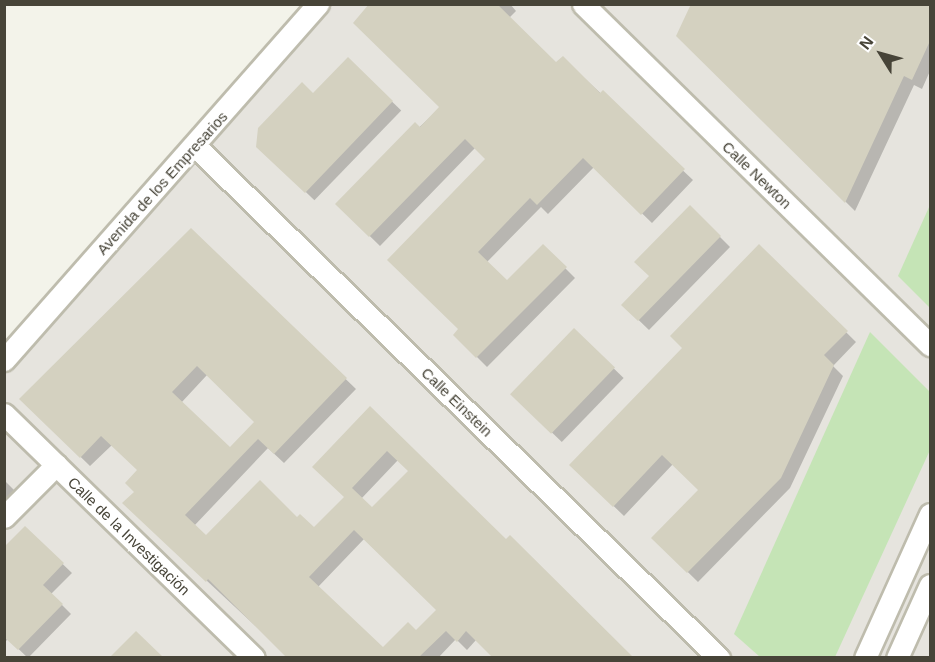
<!DOCTYPE html>
<html>
<head>
<meta charset="utf-8">
<style>
  body { margin:0 }
  #map { position:relative; width:935px; height:662px; overflow:hidden; background:#f3f3ea; font-family:Helvetica,sans-serif }
  div>[style] { position:absolute }
  [style*='--x'] { left:calc(var(--x)*1px); top:calc(var(--y)*1px); width:calc(var(--w)*1px); rotate:calc(var(--a)*1deg) }
  .industrial>* { inset:0; background:#e6e4de }
  .green>* { inset:0; background:#c5e4b6 }
  .shadow>* { inset:0; background:#0003; transform-origin:0 0 }
  .building>* { inset:0; background:#d4d1c0; transform-origin:0 0 }
  .roads { filter:drop-shadow(2px 0 #bebcad) drop-shadow(-2px 0 #bebcad) drop-shadow(0 2px #bebcad) drop-shadow(0 -2px #bebcad) }
  .minor>* { height:21px; margin:-10.5px; padding:0 10.5px; transform-origin:10.5px; border-radius:10.5px; background:#fff }
  span { translate:-50% -50%; white-space:nowrap; text-align:center; line-height:1.15; -webkit-text-stroke:4.5px #fff; paint-order:stroke }
  .street-label { font-size:15px; color:#474438 }
  .frame { position:absolute; inset:0; border:6px solid #474438; pointer-events:none }
  .north { position:absolute; left:851px; top:24px; width:60px; height:60px; -webkit-text-stroke:4px #fff; paint-order:stroke; rotate:307deg; font-size:16px; font-weight:700; line-height:24px; text-align:center; color:#474438 }
  .north::after { content:''; display:block; margin:auto; width:21px; height:27px; background:#474438; clip-path:polygon(50% 0,100% 100%,50% 72%,0 100%) }
</style>
</head>
<body>
<div id="map">
  <div class="industrial">
    <i style="clip-path:polygon(321px 5px,930px 5px,930px 657px,5px 658px,5px 363px)"></i>
  </div>
  <div class="green">
    <i style="clip-path:polygon(930px 205px,930px 308px,898px 276px)"></i>
    <i style="clip-path:polygon(870px 332px,930px 392px,930px 450px,835px 657px,760px 657px,734px 634px)"></i>
  </div>
  <div class="shadow">
    <i style="clip-path:polygon(371px 4px,510px 4px,516px 11px,509px 18px,556px 65px,563px 58px,693px 180px,652px 223px,594px 167px,548px 214px,541px 207px,487px 262px,507px 282px,543px 246px,575px 278px,487px 367px,455px 335px,460px 329px,487px 160px,475px 148px,380px 246px,337px 204px,441px 107px)"></i>
    <i style="clip-path:polygon(692px 4px,930px 4px,930px 71px,922px 89px,914px 85px,855px 211px,678px 36px)"></i>
    <i style="left:348px;top:59px;width:74px;height:125px;rotate:44deg"></i>
    <i style="clip-path:polygon(690px 207px,730px 247px,649px 330px,623px 305px,651px 276px)"></i>
    <i style="clip-path:polygon(evenodd,191px 230px,356px 389px,284px 463px,268px 448px,194px 526px,206px 537px,297px 519px,314px 530px,346px 497px,370px 408px,506px 541px,510px 537px,630px 658px,494px 658px,476px 640px,467px 650px,456px 639px,438px 658px,290px 658px,134px 513px,139px 470px,112px 445px,90px 466px,21px 399px,191px 230px,207px 375px,256px 422px,230px 449px,181px 403px,207px 375px,191px 230px,398px 460px,410px 471px,372px 510px,361px 499px,398px 460px,191px 230px,364px 539px,438px 610px,416px 632px,383px 649px,318px 587px,364px 539px)"></i>
    <i style="clip-path:polygon(759px 246px,856px 342px,833px 366px,843px 376px,790px 488px,698px 582px,653px 538px,700px 490px,673px 464px,624px 516px,571px 465px,684px 348px)"></i>
    <i style="left:574px;top:330px;width:69px;height:89px;rotate:44deg"></i>
    <i style="clip-path:polygon(4px 480px,23px 499px,4px 519px)"></i>
    <i style="clip-path:polygon(25px 528px,72px 573px,51px 594px,71px 614px,28px 658px,8px 639px,4px 643px,4px 549px)"></i>
    <i style="clip-path:polygon(136px 633px,161px 658px,112px 658px)"></i>
  </div>
  <div class="building">
    <i style="clip-path:polygon(369px 4px,497px 4px,556px 62px,563px 56px,600px 93px,603px 90px,685px 169px,641px 215px,583px 158px,537px 205px,530px 198px,478px 252px,507px 280px,543px 244px,567px 267px,476px 358px,453px 335px,458px 329px,387px 260px,485px 159px,465px 139px,369px 237px,335px 204px,415px 122px,420px 127px,439px 107px,353px 23px)"></i>
    <i style="clip-path:polygon(691px 4px,930px 4px,930px 41px,912px 80px,904px 76px,845px 203px,676px 36px)"></i>
    <i style="clip-path:polygon(348px 57px,393px 101px,305px 193px,256px 147px,258px 128px,302px 82px,313px 93px)"></i>
    <i style="clip-path:polygon(690px 205px,721px 236px,638px 321px,621px 305px,649px 276px,634px 262px)"></i>
    <i style="clip-path:polygon(evenodd,191px 228px,347px 378px,274px 454px,258px 439px,185px 515px,206px 535px,260px 480px,297px 517px,300px 514px,314px 527px,344px 497px,312px 467px,370px 406px,506px 539px,510px 535px,633px 657px,492px 657px,466px 631px,457px 642px,446px 631px,419px 657px,286px 657px,208px 579px,206px 582px,122px 503px,134px 492px,125px 483px,137px 470px,101px 436px,80px 458px,19px 399px,191px 228px,197px 366px,254px 422px,230px 447px,172px 392px,197px 366px,191px 228px,387px 451px,408px 471px,372px 507px,352px 488px,387px 451px,191px 228px,354px 530px,436px 610px,416px 630px,408px 622px,383px 647px,309px 577px,354px 530px)"></i>
    <i style="clip-path:polygon(759px 244px,848px 331px,824px 355px,834px 365px,781px 478px,687px 573px,651px 538px,698px 490px,662px 455px,613px 507px,569px 465px,682px 348px,670px 336px)"></i>
    <i style="left:574px;top:328px;width:57px;height:92px;rotate:44deg"></i>
    <i style="clip-path:polygon(25px 526px,64px 563px,43px 585px,63px 604px,18px 650px,4px 637px,4px 547px)"></i>
    <i style="clip-path:polygon(136px 631px,163px 657px,110px 657px)"></i>
  </div>
  <div class="roads">
    <div class="minor">
      <i style="--x:583;--y:4;--w:487;--a:44.5"></i>
      <i style="--x:195;--y:146;--w:733;--a:44.34"></i>
      <i style="--x:4;--y:360;--w:475;--a:-48.6"></i>
      <i style="--x:4;--y:414;--w:349;--a:44.3"></i>
      <i style="--x:4;--y:517;--w:74;--a:-45"></i>
      <i style="--x:865;--y:658;--w:158;--a:-65.7"></i>
      <i style="--x:897;--y:658;--w:80;--a:-65.7"></i>
    </div>
  </div>
  <div class="street-label">
    <span style="left:757px;top:175px;rotate:44deg">Calle Newton</span>
    <span style="left:162px;top:183px;rotate:-48deg">Avenida de los Empresarios</span>
    <span style="left:457px;top:402px;rotate:44deg">Calle Einstein</span>
    <span style="left:129px;top:536px;rotate:44deg">Calle de la Investigación</span>
  </div>
  <div class="frame"></div>
  <div class="north">N</div>
</div>
</body>
</html>
